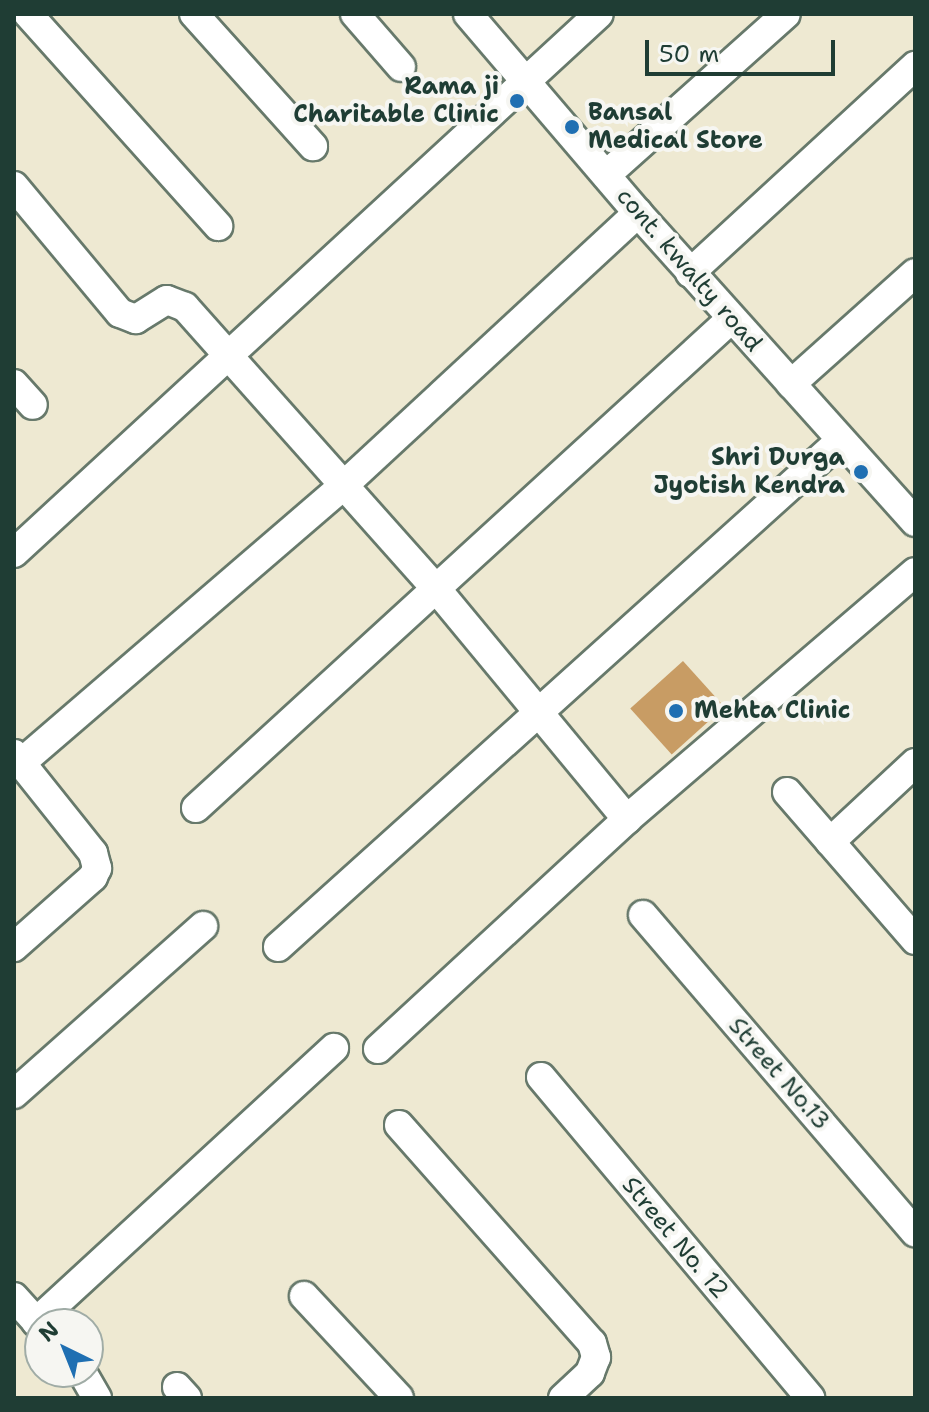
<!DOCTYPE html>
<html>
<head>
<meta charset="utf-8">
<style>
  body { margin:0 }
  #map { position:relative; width:929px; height:1412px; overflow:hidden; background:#eee9d2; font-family:"Shantell Sans",sans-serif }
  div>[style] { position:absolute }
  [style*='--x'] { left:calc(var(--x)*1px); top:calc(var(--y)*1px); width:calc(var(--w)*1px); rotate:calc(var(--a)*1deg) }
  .building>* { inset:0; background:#c89c64; transform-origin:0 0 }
  .roads { filter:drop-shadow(2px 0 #67796b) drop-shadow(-2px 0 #67796b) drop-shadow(0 2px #67796b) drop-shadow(0 -2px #67796b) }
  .minor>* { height:28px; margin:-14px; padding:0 14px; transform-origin:14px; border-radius:14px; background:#fff }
  .dots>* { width:22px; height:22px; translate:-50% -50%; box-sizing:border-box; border:4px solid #f6f6f2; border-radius:50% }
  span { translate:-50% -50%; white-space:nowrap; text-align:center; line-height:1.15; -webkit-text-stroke:8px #f6f6f2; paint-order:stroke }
  .poi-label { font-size:24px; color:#1f3d34; font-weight:700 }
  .right { translate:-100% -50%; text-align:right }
  .left { translate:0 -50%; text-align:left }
  .street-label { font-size:24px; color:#1f3d34 }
  .frame { position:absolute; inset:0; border:16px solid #1f3d34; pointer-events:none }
  .north { position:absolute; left:24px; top:1308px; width:80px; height:80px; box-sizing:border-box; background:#f6f6f2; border:2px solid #a0aca6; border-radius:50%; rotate:317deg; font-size:22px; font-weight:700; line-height:32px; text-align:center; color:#1f3d34 }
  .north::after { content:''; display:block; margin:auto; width:28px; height:36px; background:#1f6fb2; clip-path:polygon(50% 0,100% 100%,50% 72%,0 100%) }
  .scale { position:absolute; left:645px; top:40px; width:190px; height:36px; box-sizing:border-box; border:4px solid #1f3d34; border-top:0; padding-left:10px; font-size:24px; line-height:28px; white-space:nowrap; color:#1f3d34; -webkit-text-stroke:6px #f6f6f2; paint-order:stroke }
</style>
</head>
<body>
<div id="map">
  <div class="building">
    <i style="left:683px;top:661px;width:62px;height:71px;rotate:48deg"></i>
  </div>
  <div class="roads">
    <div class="minor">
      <i style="--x:28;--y:14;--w:285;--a:48.1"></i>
      <i style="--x:194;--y:14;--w:178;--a:48"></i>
      <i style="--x:355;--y:14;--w:70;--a:49"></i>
      <i style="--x:468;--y:14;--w:262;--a:49.5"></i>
      <i style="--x:638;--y:213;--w:415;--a:48.1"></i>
      <i style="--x:606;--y:175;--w:241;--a:-41.8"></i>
      <i style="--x:14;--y:186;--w:165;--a:50.2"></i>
      <i style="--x:120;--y:313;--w:17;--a:21"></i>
      <i style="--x:136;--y:319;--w:36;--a:-32"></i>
      <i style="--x:167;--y:300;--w:19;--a:21"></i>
      <i style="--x:185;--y:307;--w:374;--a:48.3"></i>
      <i style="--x:434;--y:586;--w:303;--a:50.4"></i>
      <i style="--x:690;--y:273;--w:306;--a:-42.6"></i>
      <i style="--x:14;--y:384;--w:28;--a:48"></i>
      <i style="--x:791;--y:384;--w:166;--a:-41.8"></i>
      <i style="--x:14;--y:553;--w:795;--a:-42.66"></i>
      <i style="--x:14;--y:754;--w:127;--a:51.4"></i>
      <i style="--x:93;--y:853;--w:16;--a:75"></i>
      <i style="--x:97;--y:868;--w:10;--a:114"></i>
      <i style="--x:93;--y:877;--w:106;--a:138.5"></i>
      <i style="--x:21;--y:763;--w:425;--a:-40.7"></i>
      <i style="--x:343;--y:486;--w:402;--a:-42.8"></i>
      <i style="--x:787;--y:792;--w:196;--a:49.1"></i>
      <i style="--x:196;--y:808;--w:725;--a:-42.43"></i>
      <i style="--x:830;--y:842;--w:116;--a:-42.9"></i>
      <i style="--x:643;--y:915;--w:418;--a:49.4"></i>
      <i style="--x:278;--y:947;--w:756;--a:-42"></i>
      <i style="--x:378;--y:1049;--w:339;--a:-42.7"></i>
      <i style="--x:627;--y:819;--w:379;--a:-40.6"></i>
      <i style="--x:541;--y:1077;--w:419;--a:50"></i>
      <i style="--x:14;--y:1094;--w:253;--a:-41.6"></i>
      <i style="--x:399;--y:1125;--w:291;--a:48.5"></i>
      <i style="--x:592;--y:1343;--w:15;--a:74"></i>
      <i style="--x:596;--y:1357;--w:17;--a:111"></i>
      <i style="--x:590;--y:1373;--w:37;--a:137"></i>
      <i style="--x:304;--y:1296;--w:139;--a:47"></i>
      <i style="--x:14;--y:1297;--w:39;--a:48"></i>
      <i style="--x:36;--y:1322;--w:405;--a:-42.6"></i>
      <i style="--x:82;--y:1372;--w:30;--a:60"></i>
      <i style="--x:177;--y:1387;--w:15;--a:48"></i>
    </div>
  </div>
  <div class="dots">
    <i style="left:517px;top:101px;background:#1f6fb2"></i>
    <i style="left:572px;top:127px;background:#1f6fb2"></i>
    <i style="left:861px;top:472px;background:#1f6fb2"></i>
    <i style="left:676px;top:711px;background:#1f6fb2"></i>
  </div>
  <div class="poi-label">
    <span class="right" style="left:499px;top:101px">Rama ji<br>Charitable Clinic</span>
    <span class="left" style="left:588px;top:127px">Bansal<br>Medical Store</span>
    <span class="right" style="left:845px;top:472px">Shri Durga<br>Jyotish Kendra</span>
    <span class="left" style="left:694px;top:711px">Mehta Clinic</span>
  </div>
  <div class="street-label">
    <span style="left:689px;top:270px;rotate:49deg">cont. kwalty road</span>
    <span style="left:779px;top:1074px;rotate:49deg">Street No.13</span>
    <span style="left:675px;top:1238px;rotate:50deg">Street No. 12</span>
  </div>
  <div class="frame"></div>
  <div class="north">N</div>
  <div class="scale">50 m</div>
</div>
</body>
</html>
